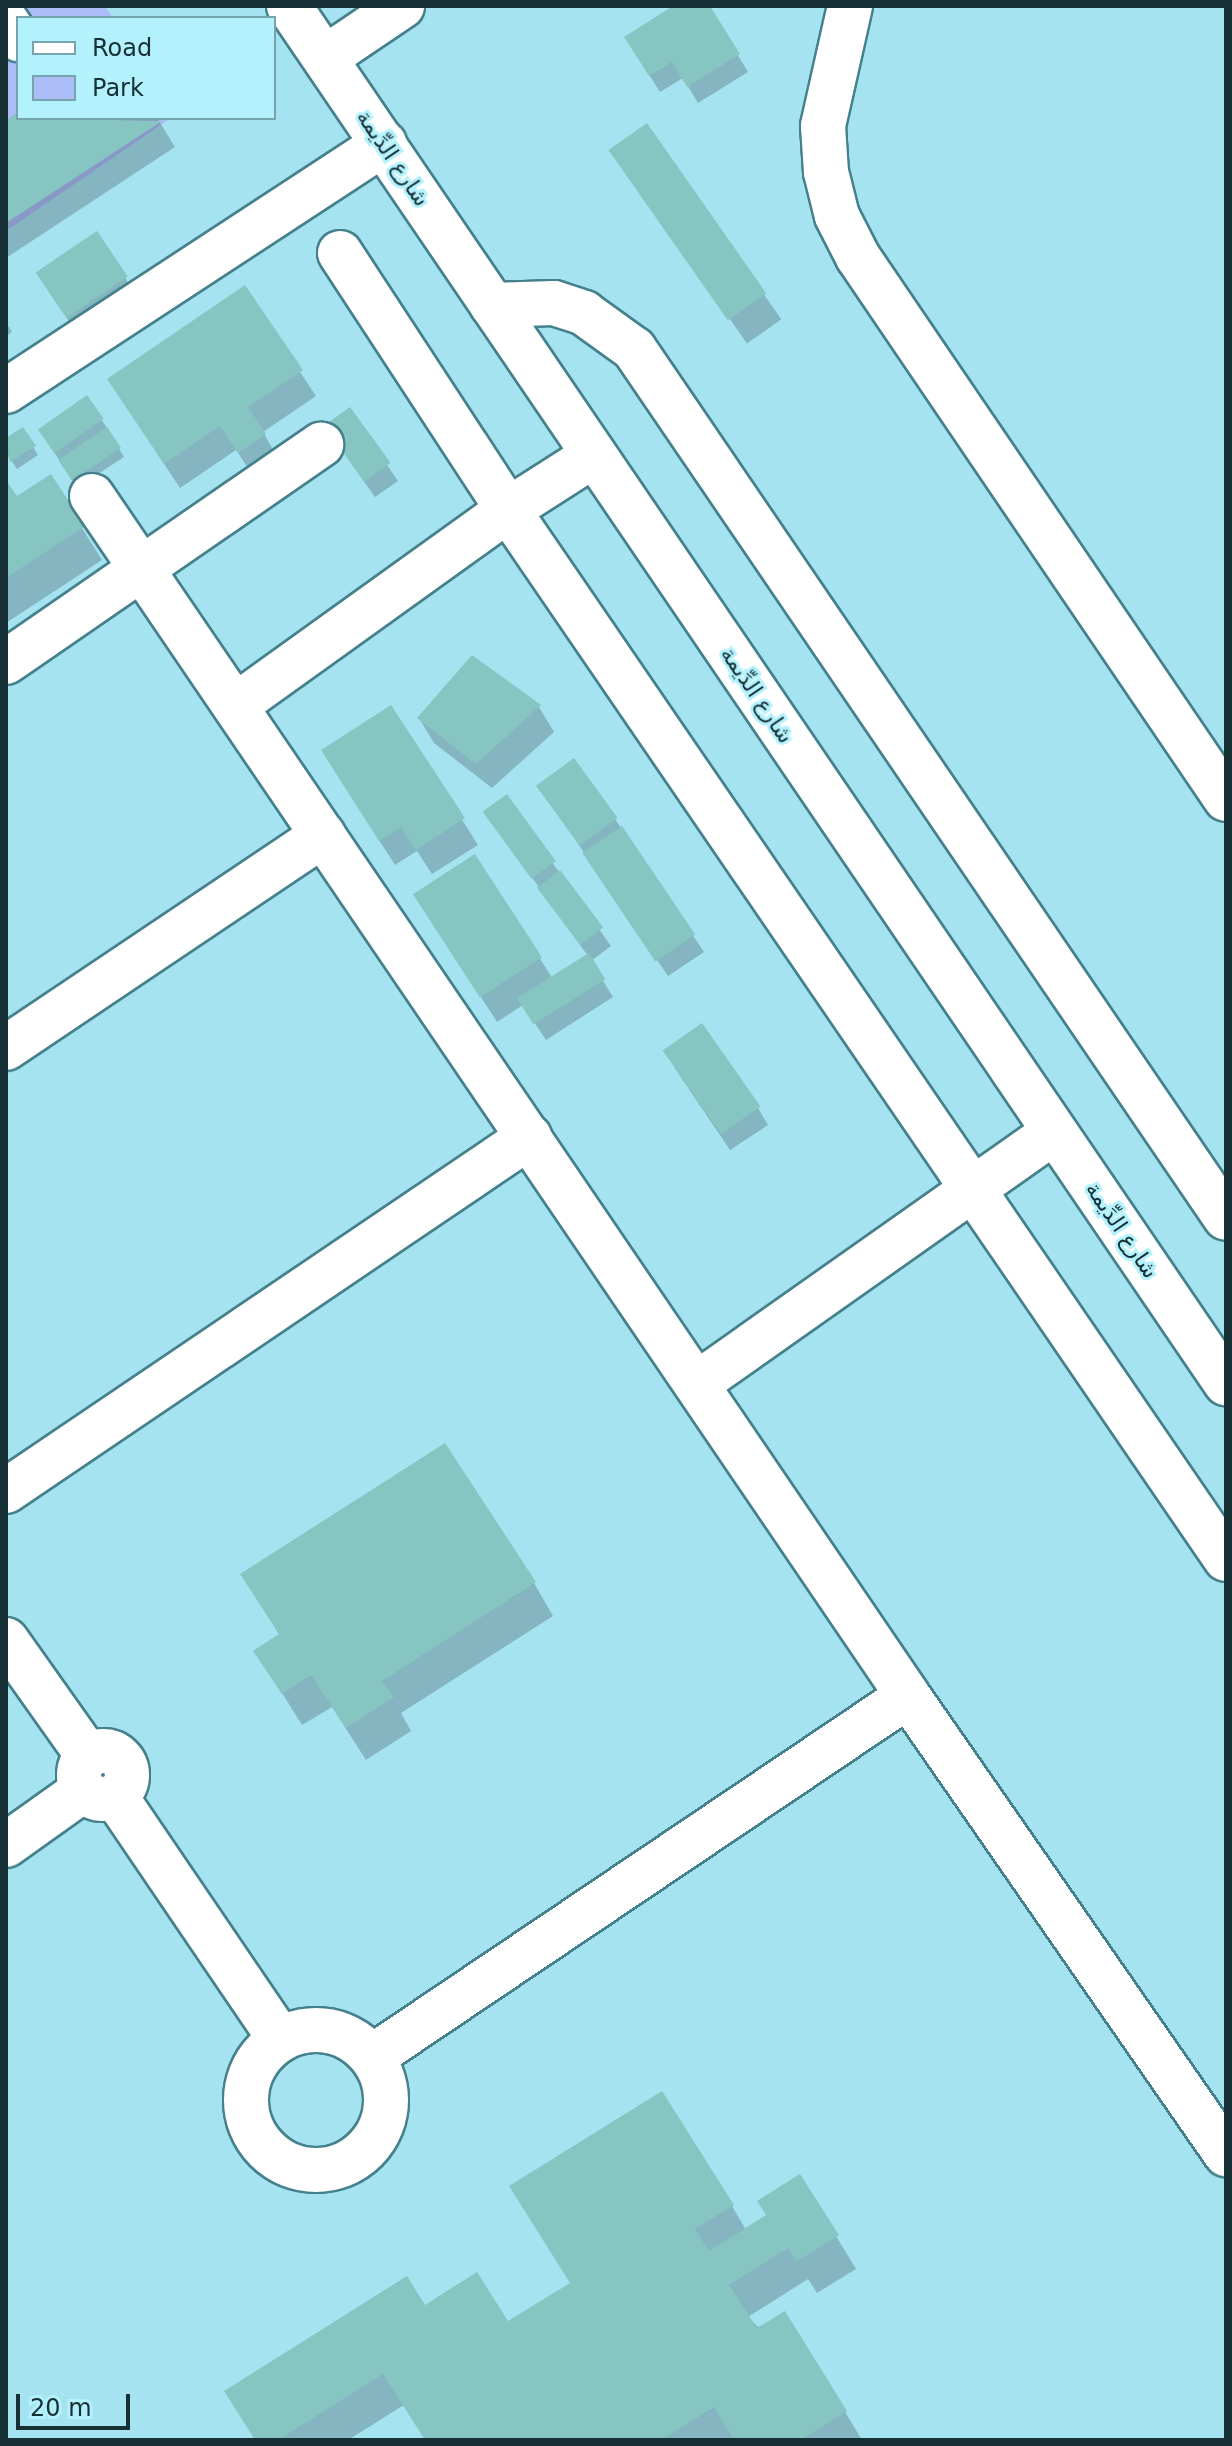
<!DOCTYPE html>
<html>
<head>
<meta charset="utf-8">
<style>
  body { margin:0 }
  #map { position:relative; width:1232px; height:2446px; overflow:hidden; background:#a6e3f0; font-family:"DejaVu Sans","Noto Naskh Arabic",sans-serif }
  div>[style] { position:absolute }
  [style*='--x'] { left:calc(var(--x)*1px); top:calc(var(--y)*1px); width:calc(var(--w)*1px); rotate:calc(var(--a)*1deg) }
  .green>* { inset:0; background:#acbef8 }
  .shadow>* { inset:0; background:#0003; transform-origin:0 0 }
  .building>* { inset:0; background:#86c5c2; transform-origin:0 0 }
  .roads { filter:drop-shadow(2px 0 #45818c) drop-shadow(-2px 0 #45818c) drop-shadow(0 2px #45818c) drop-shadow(0 -2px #45818c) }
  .minor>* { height:44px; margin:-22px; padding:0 22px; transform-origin:22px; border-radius:22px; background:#fff }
  .minor>.ring { margin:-22px; padding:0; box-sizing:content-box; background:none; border:44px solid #fff; border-radius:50% }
  span { translate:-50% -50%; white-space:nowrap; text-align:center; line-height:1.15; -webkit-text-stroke:6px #b3f1fd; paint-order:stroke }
  .street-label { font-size:22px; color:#173035 }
  .frame { position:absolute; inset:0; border:8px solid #173035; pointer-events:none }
  .legend { position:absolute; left:16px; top:16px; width:260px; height:104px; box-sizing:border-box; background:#b3f1fd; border:2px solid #75a4ad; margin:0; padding:10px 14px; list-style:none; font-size:24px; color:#173035 }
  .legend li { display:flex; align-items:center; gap:16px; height:40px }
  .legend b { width:40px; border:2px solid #75a4ad }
  .scale { position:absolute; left:16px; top:2394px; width:114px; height:36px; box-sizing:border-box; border:4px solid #173035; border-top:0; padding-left:10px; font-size:24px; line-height:28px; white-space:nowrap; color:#173035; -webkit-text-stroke:6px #b3f1fd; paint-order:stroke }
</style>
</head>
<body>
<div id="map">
  <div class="green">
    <i style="clip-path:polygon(6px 6px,105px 6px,113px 18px,18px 18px,18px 118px,171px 118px,6px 231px)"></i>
  </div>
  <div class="shadow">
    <i style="clip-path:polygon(677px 6px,708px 6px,748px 72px,698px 103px,683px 78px,660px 92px,636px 54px)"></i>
    <i style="clip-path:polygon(18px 114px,157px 118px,175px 147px,6px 258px,6px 122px)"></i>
    <i style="left:646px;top:126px;width:236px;height:42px;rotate:55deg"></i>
    <i style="clip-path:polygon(97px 234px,136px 295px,78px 335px,48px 290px)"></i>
    <i style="clip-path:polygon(244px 288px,316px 396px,263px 432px,279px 460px,254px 477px,236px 450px,180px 488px,109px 380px)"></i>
    <i style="clip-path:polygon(6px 322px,12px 332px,6px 336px)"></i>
    <i style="clip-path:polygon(349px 410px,398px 481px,375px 497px,336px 442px)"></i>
    <i style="clip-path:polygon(102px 420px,124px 457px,78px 487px,49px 445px)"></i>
    <i style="clip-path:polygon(23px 430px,38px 455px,17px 469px,6px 453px,6px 440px)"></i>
    <i style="clip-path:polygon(50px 477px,102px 560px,6px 623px,6px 483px,17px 499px)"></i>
    <i style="clip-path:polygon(539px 707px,554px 732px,492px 788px,434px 743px,419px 718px)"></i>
    <i style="clip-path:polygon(391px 708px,478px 845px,432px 874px,417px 851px,395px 865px,338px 776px)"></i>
    <i style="clip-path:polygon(538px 785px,615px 819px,704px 952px,668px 976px)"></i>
    <i style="clip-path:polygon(506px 797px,611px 946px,591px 961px,613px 997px,546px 1040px,523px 1005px,497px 1022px,431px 919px,474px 857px,553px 979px,588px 956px,486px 813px)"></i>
    <i style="clip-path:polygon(674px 1067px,758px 1108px,768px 1125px,730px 1150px)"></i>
    <i style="clip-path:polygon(243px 1575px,534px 1583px,553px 1616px,401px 1713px,411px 1731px,366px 1760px,332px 1707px,302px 1725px,256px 1651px,280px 1636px)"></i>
    <i style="clip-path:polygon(800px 2177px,856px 2269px,817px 2293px,808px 2279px,748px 2317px,845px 2412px,862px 2440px,426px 2440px,404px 2405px,348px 2440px,256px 2440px,424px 2308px,508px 2324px,571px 2284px,511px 2187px,732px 2206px,746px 2230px,768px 2216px)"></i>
  </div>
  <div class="building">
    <i style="clip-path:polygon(673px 6px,710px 6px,740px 54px,687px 87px,672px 62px,649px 76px,624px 37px)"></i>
    <i style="clip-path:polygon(18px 112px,18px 118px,162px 121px,6px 223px,6px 120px)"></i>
    <i style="left:647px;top:123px;width:208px;height:47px;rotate:55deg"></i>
    <i style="left:97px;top:231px;width:55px;height:74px;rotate:56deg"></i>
    <i style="clip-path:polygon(245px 285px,303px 370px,248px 407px,266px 434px,238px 453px,220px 426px,164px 464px,107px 379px)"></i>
    <i style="left:87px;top:395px;width:29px;height:60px;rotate:55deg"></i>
    <i style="left:350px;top:407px;width:69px;height:32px;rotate:54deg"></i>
    <i style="clip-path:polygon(23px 427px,36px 446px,10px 462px,6px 438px)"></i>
    <i style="left:107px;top:427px;width:25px;height:59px;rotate:56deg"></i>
    <i style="clip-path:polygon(51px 474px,85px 526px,6px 578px,6px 480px,17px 496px)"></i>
    <i style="clip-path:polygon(472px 655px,541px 705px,476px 764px,417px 718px)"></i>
    <i style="clip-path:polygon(391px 705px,465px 818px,416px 850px,401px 827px,379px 841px,321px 750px)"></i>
    <i style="left:574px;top:758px;width:74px;height:47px;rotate:54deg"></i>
    <i style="left:507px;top:794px;width:83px;height:30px;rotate:54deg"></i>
    <i style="left:622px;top:826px;width:131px;height:48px;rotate:56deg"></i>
    <i style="left:475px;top:854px;width:123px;height:74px;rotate:57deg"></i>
    <i style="left:560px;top:870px;width:72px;height:29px;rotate:53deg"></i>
    <i style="left:589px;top:953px;width:31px;height:85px;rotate:58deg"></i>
    <i style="left:702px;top:1023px;width:102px;height:48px;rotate:55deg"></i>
    <i style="clip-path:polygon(445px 1443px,536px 1582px,382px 1681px,394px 1697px,346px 1728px,311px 1675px,282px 1694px,253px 1651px,279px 1634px,240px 1574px)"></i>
    <i style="clip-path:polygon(662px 2091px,734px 2205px,695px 2229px,709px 2251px,766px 2215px,757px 2201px,800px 2174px,839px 2235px,796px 2262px,788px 2248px,729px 2285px,757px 2328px,785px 2311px,847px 2411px,801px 2440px,734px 2440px,714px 2407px,661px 2440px,425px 2440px,383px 2374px,278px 2440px,255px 2440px,224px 2391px,407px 2276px,425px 2305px,477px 2272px,508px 2321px,570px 2283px,509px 2186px)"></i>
  </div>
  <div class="roads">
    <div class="minor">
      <i style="--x:289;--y:6;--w:1666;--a:55.77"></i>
      <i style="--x:850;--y:6;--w:123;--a:102.7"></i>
      <i style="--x:823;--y:126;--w:46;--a:86.3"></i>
      <i style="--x:826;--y:172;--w:45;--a:76"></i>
      <i style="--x:837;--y:216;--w:46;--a:62.9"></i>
      <i style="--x:858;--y:257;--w:655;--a:55.82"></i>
      <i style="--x:6;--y:21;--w:22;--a:56"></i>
      <i style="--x:325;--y:58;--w:93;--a:-34"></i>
      <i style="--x:340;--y:253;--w:307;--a:56.8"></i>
      <i style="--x:508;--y:510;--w:1271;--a:55.61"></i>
      <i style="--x:492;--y:305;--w:62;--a:-1.8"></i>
      <i style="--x:554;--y:303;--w:32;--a:18"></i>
      <i style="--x:584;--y:313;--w:62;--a:35.8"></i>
      <i style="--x:634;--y:349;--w:1051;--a:55.74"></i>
      <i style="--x:6;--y:391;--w:452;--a:-33.2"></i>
      <i style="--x:92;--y:496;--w:1451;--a:55.78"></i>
      <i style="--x:908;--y:1696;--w:558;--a:55.23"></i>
      <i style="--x:6;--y:662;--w:383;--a:-34.6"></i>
      <i style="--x:235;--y:706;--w:336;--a:-35.7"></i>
      <i style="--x:508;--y:510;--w:102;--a:-32.6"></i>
      <i style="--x:6;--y:1048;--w:382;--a:-33.9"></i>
      <i style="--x:698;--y:1383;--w:436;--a:-35.2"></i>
      <i style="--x:6;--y:1491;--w:632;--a:-34.09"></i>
      <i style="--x:6;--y:1640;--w:142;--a:54.7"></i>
      <i class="ring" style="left:79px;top:1751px;width:4px;height:4px"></i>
      <i style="--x:115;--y:1796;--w:294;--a:55.8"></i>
      <i style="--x:6;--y:1845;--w:95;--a:-35.5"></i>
      <i class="ring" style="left:246px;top:2030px;width:96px;height:96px"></i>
      <i style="--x:372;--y:2057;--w:646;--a:-33.96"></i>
    </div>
  </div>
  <div class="street-label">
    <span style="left:393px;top:158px;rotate:56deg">شارع الدِّيمة</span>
    <span style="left:757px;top:695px;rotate:56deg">شارع الدِّيمة</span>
    <span style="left:1122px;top:1230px;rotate:56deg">شارع الدِّيمة</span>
  </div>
  <div class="frame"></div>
  <ul class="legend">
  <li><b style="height:10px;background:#fff"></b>Road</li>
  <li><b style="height:22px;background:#acbef8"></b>Park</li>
  </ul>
  <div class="scale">20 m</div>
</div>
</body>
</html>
